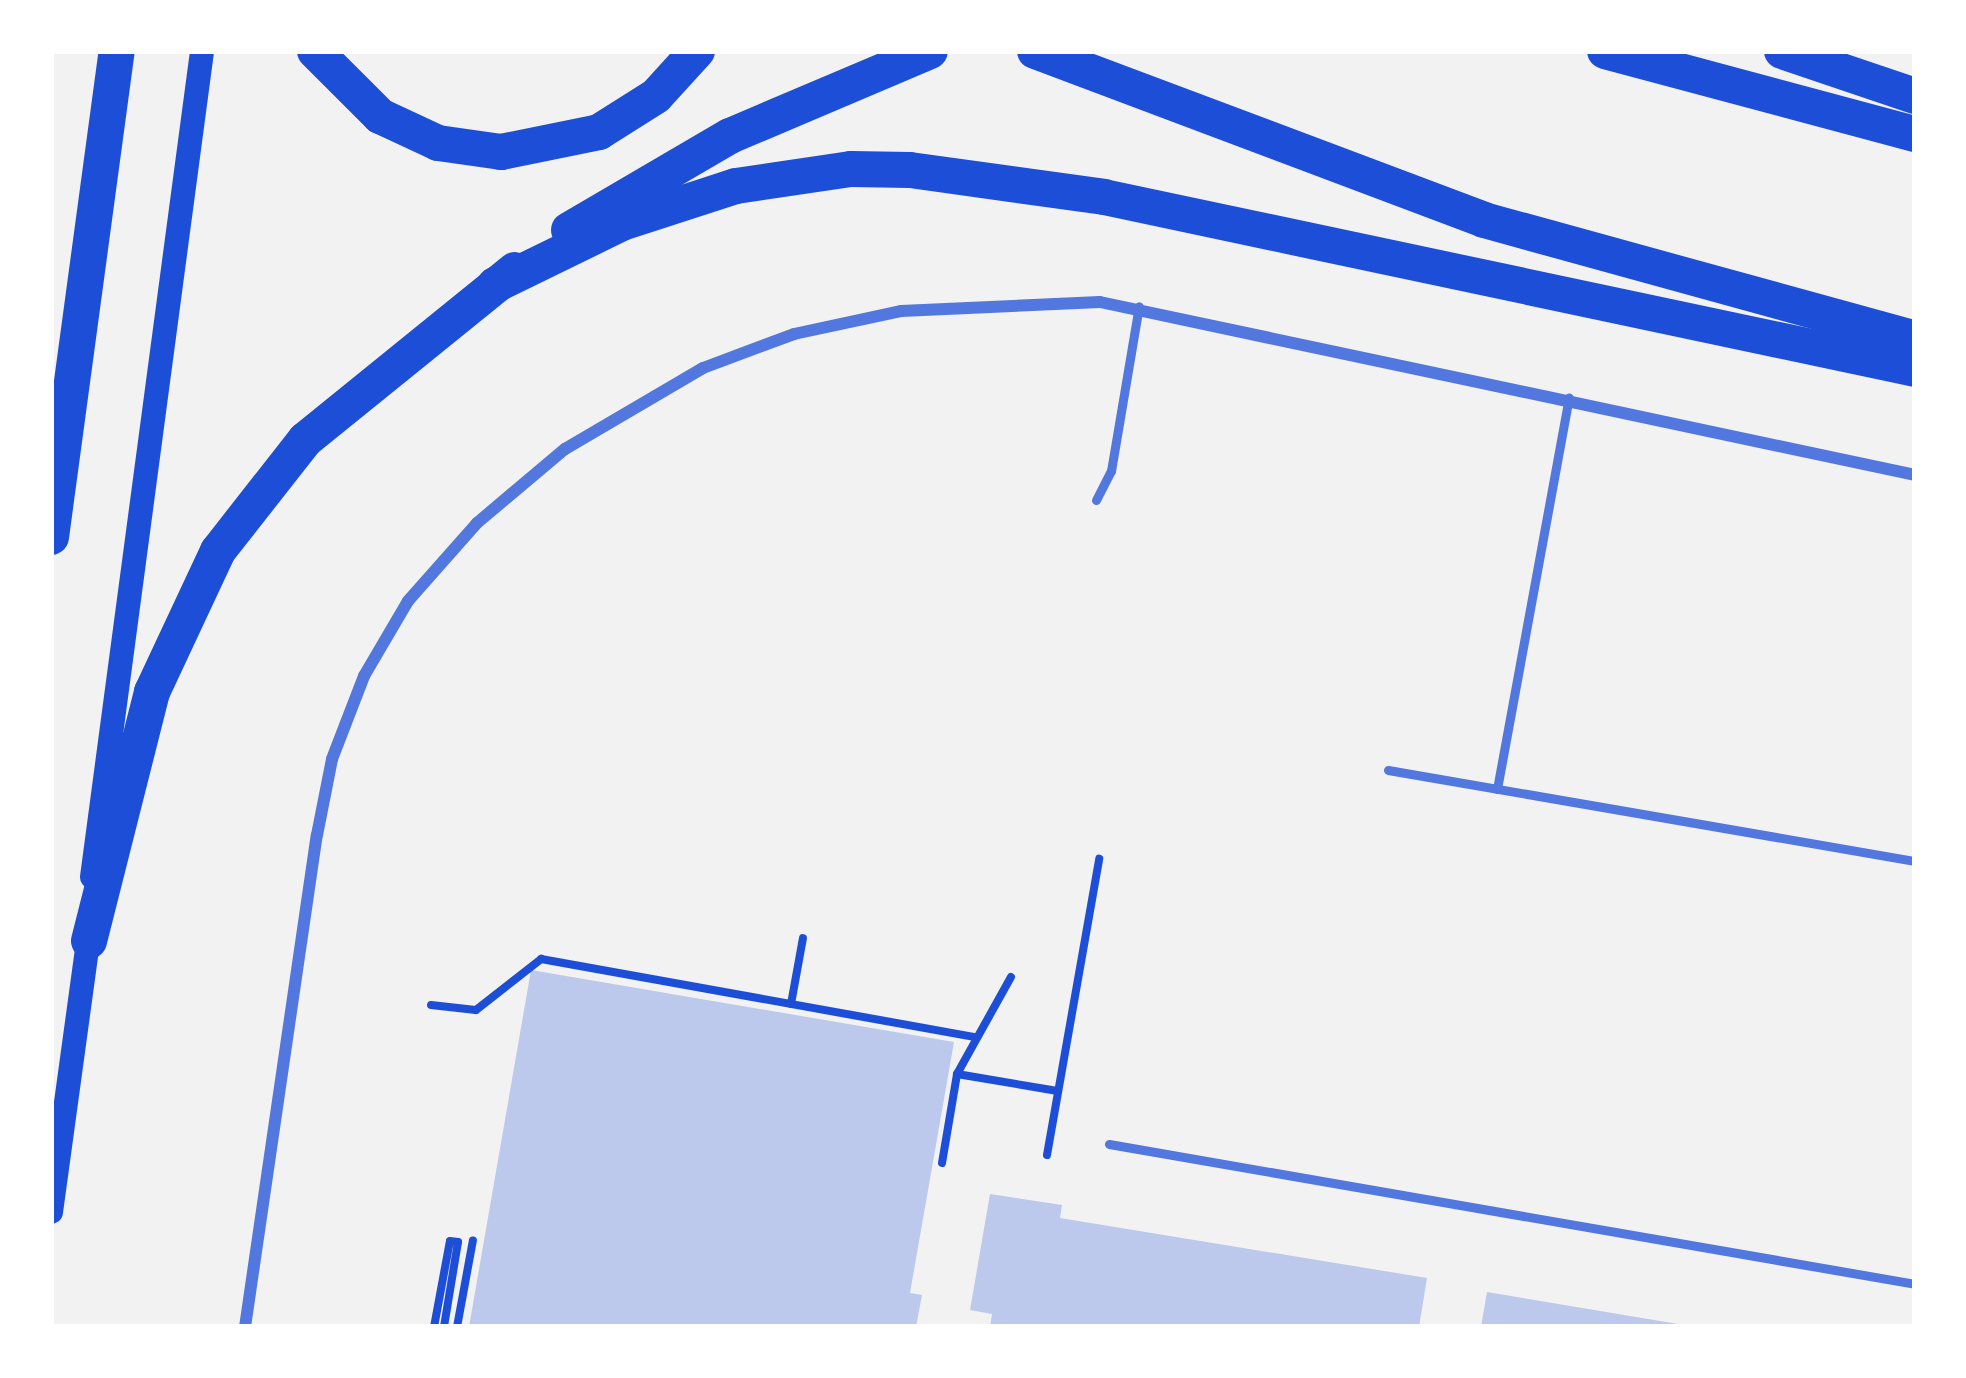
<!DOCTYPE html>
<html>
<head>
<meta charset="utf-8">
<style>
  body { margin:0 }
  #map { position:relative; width:1966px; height:1378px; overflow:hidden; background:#f2f2f2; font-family:Quicksand,sans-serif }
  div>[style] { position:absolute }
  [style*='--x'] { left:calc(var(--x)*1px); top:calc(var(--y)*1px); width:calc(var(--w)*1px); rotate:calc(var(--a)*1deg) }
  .building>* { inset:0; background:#bdc9ec }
  .path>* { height:8px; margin:-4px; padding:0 4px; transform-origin:4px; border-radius:4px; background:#1d4ed8 }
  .service>* { height:9px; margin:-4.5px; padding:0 4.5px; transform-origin:4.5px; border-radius:4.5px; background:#5277de }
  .minor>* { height:12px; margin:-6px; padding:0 6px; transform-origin:6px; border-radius:6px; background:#5277de }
  .secondary>* { height:24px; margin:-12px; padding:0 12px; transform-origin:12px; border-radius:12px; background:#1d4ed8 }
  .motorway>* { height:36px; margin:-18px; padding:0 18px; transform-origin:18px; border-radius:18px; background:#1d4ed8 }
  span { translate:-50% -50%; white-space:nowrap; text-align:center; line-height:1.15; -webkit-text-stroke:9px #fff; paint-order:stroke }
  .frame { position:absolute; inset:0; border:54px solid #fff; pointer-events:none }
</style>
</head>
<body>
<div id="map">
  <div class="building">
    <i style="clip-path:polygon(531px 970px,954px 1042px,910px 1293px,922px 1295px,916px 1327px,469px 1327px)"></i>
    <i style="clip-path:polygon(990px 1194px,1062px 1205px,1060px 1218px,1427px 1278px,1419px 1327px,990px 1327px,992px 1314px,970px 1310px)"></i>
    <i style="clip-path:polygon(1487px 1292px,1684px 1325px,1684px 1327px,1481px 1327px)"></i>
  </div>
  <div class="path">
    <i style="--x:791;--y:1004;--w:67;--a:-79.7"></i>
    <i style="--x:431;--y:1005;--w:45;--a:6.3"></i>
    <i style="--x:476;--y:1010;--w:83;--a:-38.1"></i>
    <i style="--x:541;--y:959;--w:441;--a:10.2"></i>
    <i style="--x:957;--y:1074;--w:102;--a:9.6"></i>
    <i style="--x:1047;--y:1155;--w:301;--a:-80"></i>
    <i style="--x:942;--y:1163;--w:90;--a:-80.4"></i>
    <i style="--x:957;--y:1074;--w:111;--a:-60.9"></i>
    <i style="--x:434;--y:1327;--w:87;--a:-79.5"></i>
    <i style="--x:450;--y:1241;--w:8;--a:7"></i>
    <i style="--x:458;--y:1242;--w:86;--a:99.4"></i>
    <i style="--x:457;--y:1327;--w:88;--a:-79.6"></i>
  </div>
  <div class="service">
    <i style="--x:1096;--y:500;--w:33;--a:-63"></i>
    <i style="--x:1111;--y:471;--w:167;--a:-80.4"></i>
    <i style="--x:1388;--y:770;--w:535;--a:9.8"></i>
    <i style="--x:1497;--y:789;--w:398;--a:-79.6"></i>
    <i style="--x:1109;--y:1144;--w:818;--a:9.85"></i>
  </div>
  <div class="minor">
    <i style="--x:245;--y:1327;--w:497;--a:-81.7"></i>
    <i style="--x:317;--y:835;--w:77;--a:-78.8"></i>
    <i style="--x:332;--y:759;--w:89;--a:-68.9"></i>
    <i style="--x:364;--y:676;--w:87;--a:-59.6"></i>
    <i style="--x:408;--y:601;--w:104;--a:-48.5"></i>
    <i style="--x:477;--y:523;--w:115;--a:-40.1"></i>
    <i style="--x:565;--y:449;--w:160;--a:-30.4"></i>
    <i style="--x:703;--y:368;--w:97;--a:-20.5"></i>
    <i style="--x:794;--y:334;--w:109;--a:-12.1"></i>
    <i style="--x:901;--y:311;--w:199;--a:-2.6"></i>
    <i style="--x:1100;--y:302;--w:833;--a:11.98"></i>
  </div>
  <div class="secondary">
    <i style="--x:92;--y:877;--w:833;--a:-82.41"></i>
    <i style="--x:51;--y:1212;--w:286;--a:-82.2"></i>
  </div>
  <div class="motorway">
    <i style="--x:315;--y:51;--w:92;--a:45"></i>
    <i style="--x:380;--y:116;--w:64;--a:25"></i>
    <i style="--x:438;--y:143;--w:64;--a:8.1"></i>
    <i style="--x:501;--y:152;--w:100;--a:-11.5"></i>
    <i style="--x:599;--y:132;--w:67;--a:-32.3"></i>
    <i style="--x:656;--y:96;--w:61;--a:-47.7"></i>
    <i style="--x:1035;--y:51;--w:480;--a:20.6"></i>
    <i style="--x:1484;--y:220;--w:447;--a:15.4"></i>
    <i style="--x:1605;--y:51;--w:321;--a:15"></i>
    <i style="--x:1782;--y:51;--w:140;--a:18.7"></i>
    <i style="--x:569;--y:230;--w:186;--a:-30.3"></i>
    <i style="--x:730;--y:136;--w:217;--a:-23"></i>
    <i style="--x:495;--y:285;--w:141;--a:-26"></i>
    <i style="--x:622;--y:223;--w:120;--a:-18"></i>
    <i style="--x:736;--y:186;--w:116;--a:-8.4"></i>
    <i style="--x:851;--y:169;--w:59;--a:1"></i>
    <i style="--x:910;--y:170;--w:196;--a:7.9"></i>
    <i style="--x:1104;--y:197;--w:829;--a:11.97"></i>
    <i style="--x:51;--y:537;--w:490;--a:-82.3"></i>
    <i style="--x:89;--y:941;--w:257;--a:-75.8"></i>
    <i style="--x:152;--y:692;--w:156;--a:-64.9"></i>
    <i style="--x:218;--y:551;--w:141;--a:-51.9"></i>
    <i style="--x:305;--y:440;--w:270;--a:-39"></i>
  </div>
  <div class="frame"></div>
</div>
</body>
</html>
